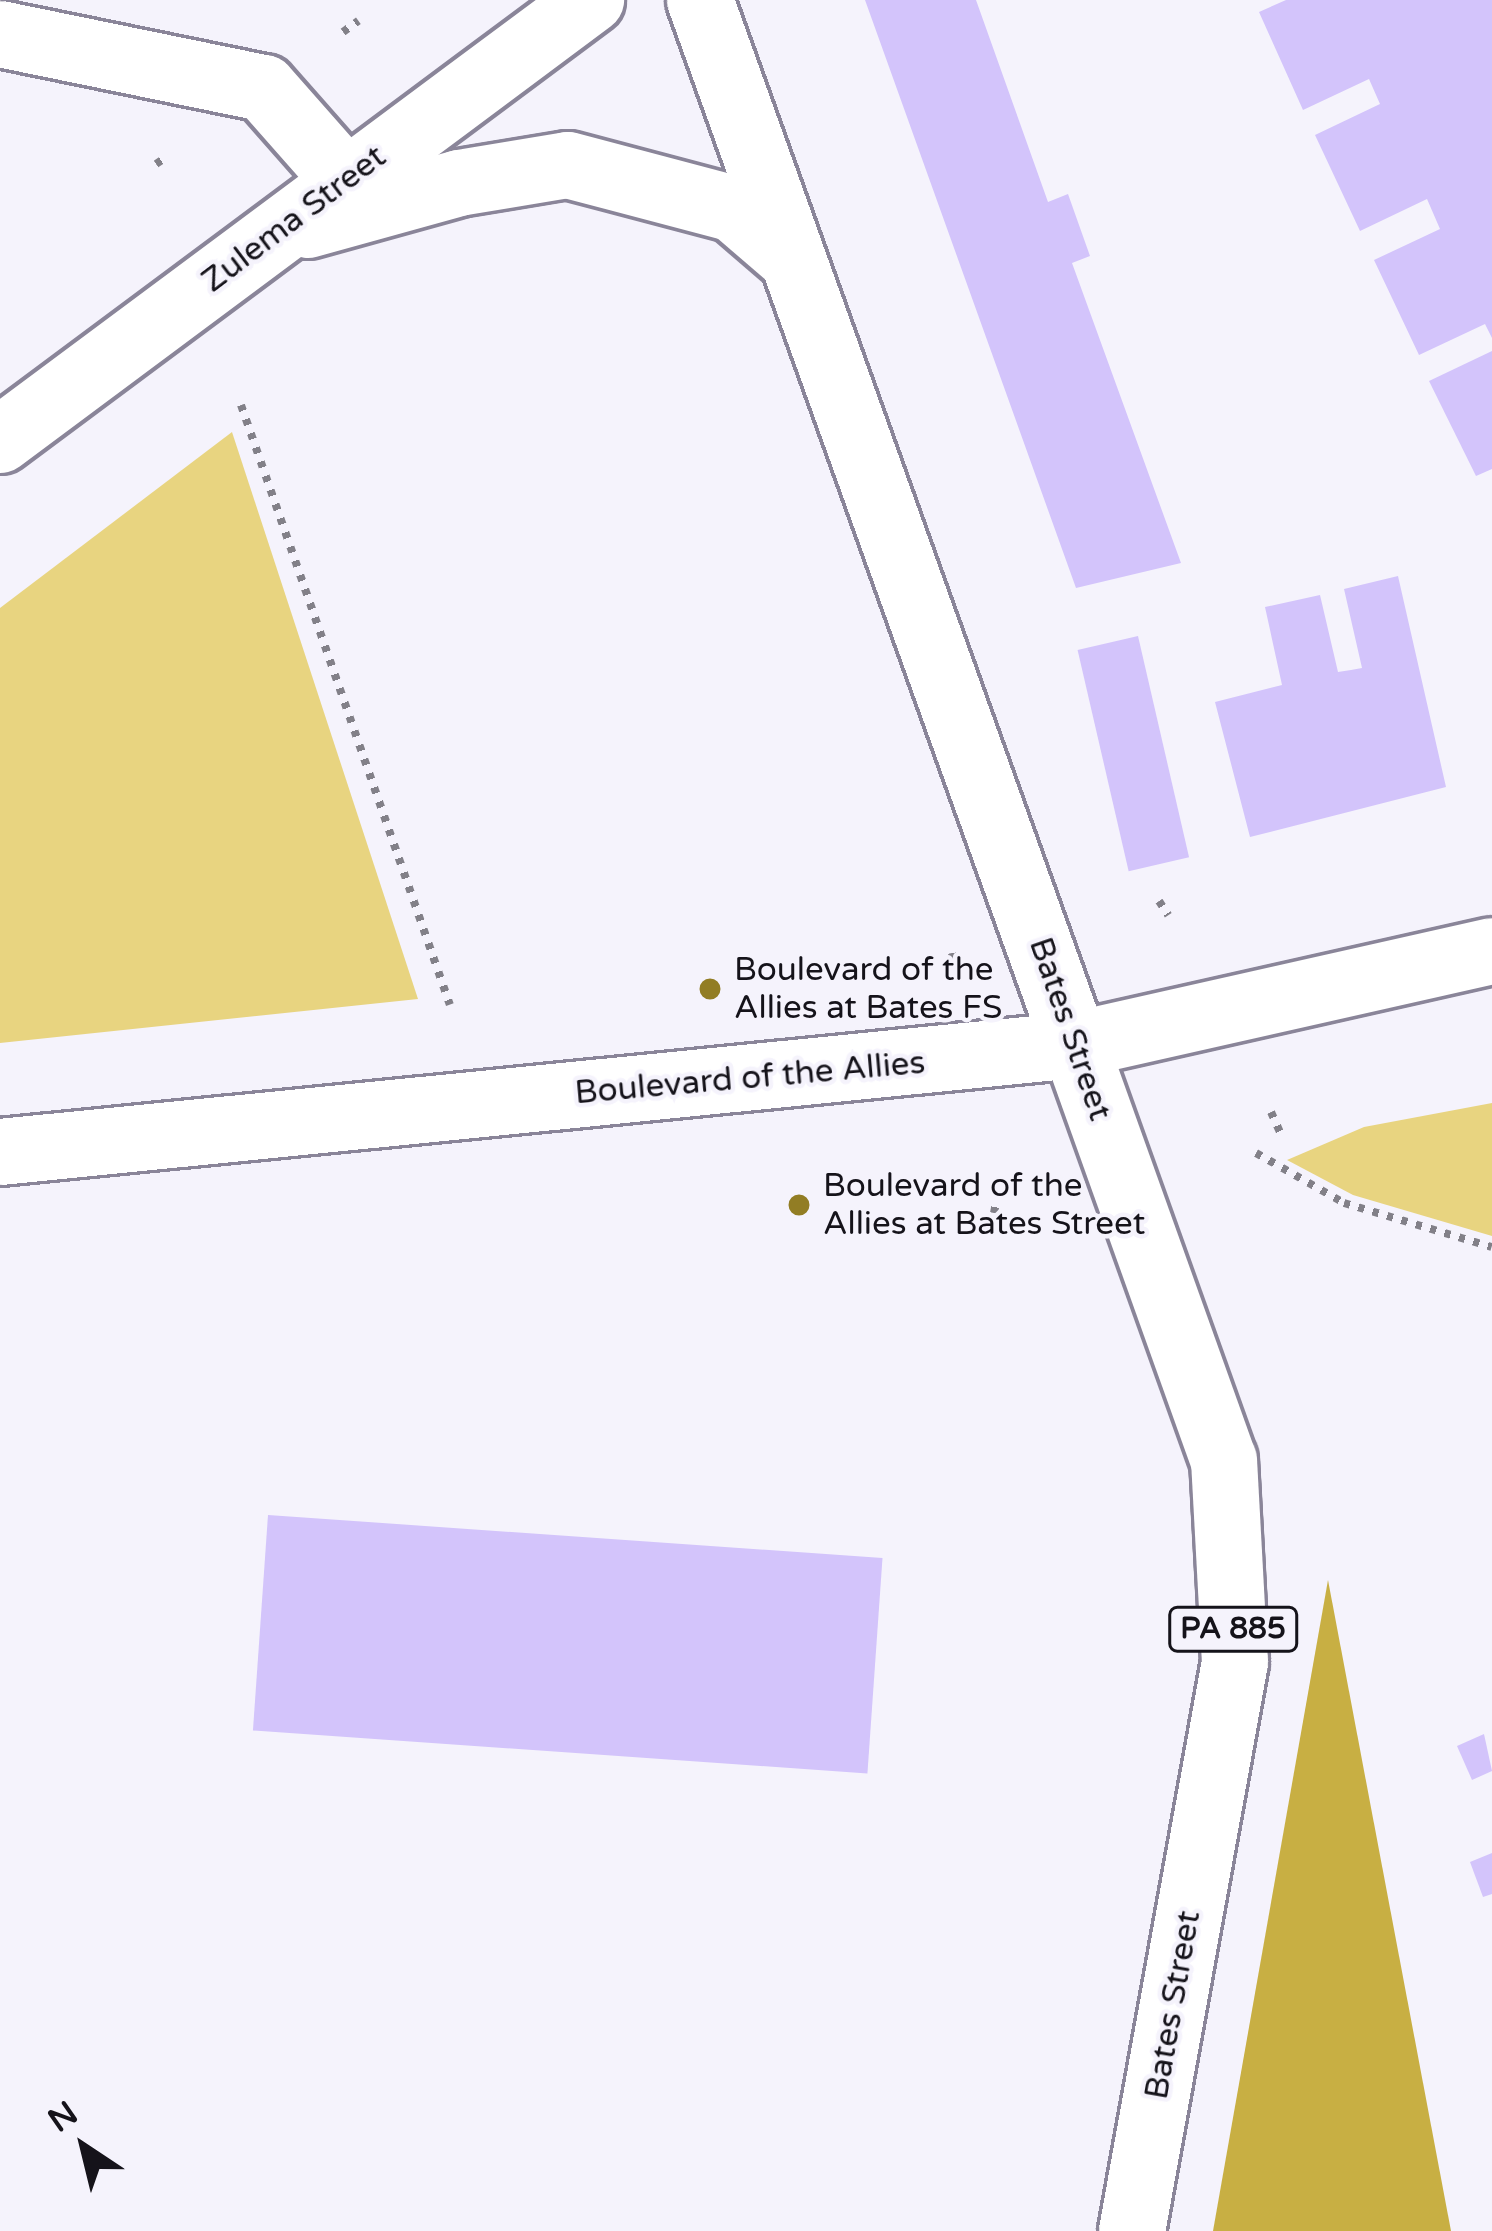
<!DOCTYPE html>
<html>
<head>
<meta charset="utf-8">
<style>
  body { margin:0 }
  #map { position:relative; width:1492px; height:2231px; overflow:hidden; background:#f5f3fc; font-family:"Varela Round",sans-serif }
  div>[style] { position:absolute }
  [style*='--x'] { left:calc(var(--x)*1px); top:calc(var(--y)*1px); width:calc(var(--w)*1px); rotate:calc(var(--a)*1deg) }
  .green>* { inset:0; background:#e8d480 }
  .forest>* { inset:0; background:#c8af43 }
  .building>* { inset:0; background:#d3c4fb; transform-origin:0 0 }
  .path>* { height:8px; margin-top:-4px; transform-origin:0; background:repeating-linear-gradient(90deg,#828088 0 6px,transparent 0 15px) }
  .roads { filter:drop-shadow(3px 0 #8a8599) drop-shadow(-3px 0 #8a8599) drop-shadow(0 3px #8a8599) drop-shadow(0 -3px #8a8599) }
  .minor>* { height:66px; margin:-33px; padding:0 33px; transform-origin:33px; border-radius:33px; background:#fff }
  .major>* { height:66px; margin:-33px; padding:0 33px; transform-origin:33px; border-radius:33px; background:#fff }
  .dots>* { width:33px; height:33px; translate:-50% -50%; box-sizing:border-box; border:6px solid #f5f3fc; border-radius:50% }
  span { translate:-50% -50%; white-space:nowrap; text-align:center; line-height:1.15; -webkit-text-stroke:9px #f5f3fc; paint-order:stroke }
  .shield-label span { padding:3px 9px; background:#f5f3fc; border:3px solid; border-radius:9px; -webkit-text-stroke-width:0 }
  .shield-label { font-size:30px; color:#15131a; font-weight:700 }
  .street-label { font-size:33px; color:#15131a }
  .poi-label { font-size:33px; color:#15131a }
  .left { translate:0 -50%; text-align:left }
  .north { position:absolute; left:24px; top:2087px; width:120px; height:120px; -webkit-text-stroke:9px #f5f3fc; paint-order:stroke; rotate:325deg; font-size:33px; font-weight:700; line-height:48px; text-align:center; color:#15131a }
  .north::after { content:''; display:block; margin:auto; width:42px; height:54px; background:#15131a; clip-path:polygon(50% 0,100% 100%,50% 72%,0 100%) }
</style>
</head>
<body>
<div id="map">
  <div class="green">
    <i style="clip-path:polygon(232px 432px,418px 999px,0 1043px,0 608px)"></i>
    <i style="clip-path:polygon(1492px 1103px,1492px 1236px,1353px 1195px,1287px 1160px,1364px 1127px)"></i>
  </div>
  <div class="forest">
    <i style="clip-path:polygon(1328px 1580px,1451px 2231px,1213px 2231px)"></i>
  </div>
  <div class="building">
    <i style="clip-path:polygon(865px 0,976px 0,1048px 202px,1068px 194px,1090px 256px,1072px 263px,1181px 563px,1076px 588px)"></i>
    <i style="clip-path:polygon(1286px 0,1492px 0,1492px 338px,1485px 324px,1419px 355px,1374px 260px,1440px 229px,1427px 199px,1360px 231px,1315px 135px,1380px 104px,1369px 79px,1303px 110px,1259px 12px)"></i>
    <i style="clip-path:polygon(1492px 351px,1492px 469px,1476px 476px,1429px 381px)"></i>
    <i style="clip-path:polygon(1398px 576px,1446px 787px,1250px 837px,1215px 702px,1282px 685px,1265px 607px,1320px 595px,1338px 672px,1351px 670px,1362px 668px,1344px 589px)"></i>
    <i style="left:1138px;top:636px;width:227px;height:62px;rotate:77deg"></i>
    <i style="left:268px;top:1515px;width:616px;height:216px;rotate:4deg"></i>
    <i style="clip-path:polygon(1484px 1734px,1492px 1771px,1472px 1780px,1457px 1746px)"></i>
    <i style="clip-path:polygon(1492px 1853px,1492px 1894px,1483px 1897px,1470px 1862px)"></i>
  </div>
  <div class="path">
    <i style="--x:343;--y:32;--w:19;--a:-36"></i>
    <i style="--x:156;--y:164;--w:11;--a:-34"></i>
    <i style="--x:241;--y:405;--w:635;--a:70.8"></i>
    <i style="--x:1159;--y:901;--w:17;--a:57"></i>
    <i style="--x:952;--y:953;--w:11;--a:80"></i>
    <i style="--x:1271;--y:1112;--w:24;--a:66"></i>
    <i style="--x:1256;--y:1153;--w:101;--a:29.6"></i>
    <i style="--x:1344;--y:1203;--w:154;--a:16.6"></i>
    <i style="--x:994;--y:1213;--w:21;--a:-79"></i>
  </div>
  <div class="roads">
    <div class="minor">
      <i style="--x:700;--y:0;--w:1110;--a:70.26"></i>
      <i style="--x:0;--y:34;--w:269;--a:11.6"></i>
      <i style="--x:264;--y:88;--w:123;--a:48.6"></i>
      <i style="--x:308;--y:225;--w:157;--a:-15.5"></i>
      <i style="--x:459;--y:183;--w:110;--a:-9.4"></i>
      <i style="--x:568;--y:165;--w:172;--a:14.8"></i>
      <i style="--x:734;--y:209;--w:75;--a:40.7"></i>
      <i style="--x:0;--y:440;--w:737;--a:-36.67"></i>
    </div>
    <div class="major">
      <i style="--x:1075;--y:1045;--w:441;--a:70.3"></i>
      <i style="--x:1224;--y:1460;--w:202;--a:86.9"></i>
      <i style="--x:1235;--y:1662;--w:578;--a:100.26"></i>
      <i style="--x:0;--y:1152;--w:1080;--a:-5.68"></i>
      <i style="--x:1075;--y:1045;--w:427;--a:-12.7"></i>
    </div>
  </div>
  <div class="dots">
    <i style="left:710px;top:989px;background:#927d24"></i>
    <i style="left:799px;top:1205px;background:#927d24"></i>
  </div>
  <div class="shield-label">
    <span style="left:1233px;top:1629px">PA 885</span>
  </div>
  <div class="street-label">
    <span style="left:294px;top:219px;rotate:-37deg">Zulema Street</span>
    <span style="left:1070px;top:1029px;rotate:71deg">Bates Street</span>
    <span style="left:750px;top:1078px;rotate:-5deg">Boulevard of the Allies</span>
    <span style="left:1173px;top:2005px;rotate:-80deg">Bates Street</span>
  </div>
  <div class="poi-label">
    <span class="left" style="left:734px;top:989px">Boulevard of the<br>Allies at Bates FS</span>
    <span class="left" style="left:823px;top:1205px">Boulevard of the<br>Allies at Bates Street</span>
  </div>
  <div class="north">N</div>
</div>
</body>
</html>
